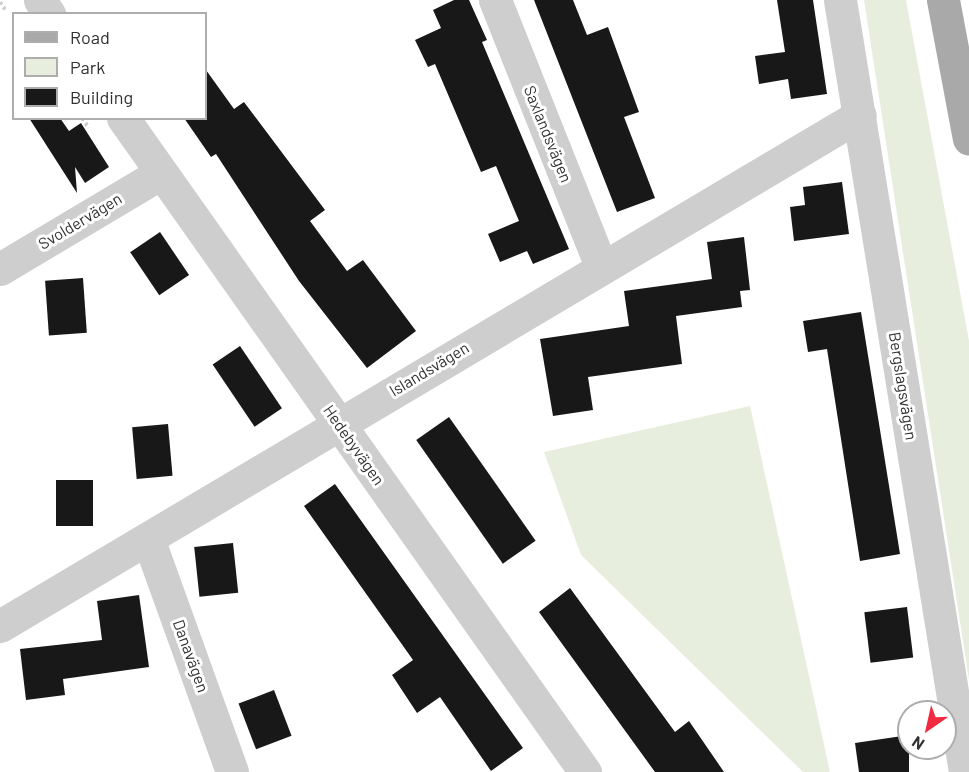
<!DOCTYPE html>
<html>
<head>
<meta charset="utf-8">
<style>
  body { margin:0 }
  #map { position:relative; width:969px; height:772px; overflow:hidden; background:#fff; font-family:Barlow,sans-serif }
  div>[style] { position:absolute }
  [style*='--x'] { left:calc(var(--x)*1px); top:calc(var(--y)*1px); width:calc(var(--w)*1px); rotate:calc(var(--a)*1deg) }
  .green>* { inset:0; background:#e8eede }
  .building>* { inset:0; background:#181818; transform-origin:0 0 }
  .path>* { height:4px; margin-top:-2px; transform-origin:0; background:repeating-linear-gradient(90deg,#cecece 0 3px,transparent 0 6px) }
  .minor>* { height:33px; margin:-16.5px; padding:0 16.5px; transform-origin:16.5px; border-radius:16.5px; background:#cecece }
  .major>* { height:33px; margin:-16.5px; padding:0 16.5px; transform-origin:16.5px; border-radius:16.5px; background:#a9a9a9 }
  span { translate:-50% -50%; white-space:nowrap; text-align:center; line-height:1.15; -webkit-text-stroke:6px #fff; paint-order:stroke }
  .street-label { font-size:16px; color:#313131 }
  .legend { position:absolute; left:12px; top:12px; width:195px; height:108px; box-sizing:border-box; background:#fff; border:2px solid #adadad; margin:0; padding:8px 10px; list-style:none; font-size:18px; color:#313131 }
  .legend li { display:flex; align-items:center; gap:12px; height:30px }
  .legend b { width:30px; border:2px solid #adadad }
  .north { position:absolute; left:897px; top:700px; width:60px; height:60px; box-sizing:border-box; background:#fff; border:2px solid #adadad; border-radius:50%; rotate:214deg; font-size:16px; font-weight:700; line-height:24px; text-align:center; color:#313131 }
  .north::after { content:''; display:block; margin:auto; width:21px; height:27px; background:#f12a40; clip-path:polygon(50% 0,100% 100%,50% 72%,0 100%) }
</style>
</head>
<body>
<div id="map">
  <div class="green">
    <i style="clip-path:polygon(864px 0,906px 0,969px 341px,969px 680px)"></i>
    <i style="clip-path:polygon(750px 406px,830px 772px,803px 772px,581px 555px,544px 452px)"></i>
  </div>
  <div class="building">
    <i style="clip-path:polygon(454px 0,469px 0,487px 40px,482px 42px,569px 249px,533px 264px,527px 251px,500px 262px,488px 234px,519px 221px,496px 166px,481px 172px,435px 64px,428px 67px,415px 40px,441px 28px,433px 10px)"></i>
    <i style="clip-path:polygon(534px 0,573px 0,587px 35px,608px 27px,639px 112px,624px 117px,655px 198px,617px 212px)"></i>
    <i style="clip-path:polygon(777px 0,813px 0,827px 94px,791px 99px,788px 79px,759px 84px,755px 56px,785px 52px)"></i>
    <i style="clip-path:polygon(206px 70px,234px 109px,244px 102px,325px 210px,310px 221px,347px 271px,363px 260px,416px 331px,367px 368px,299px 281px,216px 154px,211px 157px,184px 118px,206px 118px)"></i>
    <i style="clip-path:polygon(29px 118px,60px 118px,69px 131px,81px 123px,109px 167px,85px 183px,75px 167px,77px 193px)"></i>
    <i style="clip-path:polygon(842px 182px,849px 234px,794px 241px,790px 207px,805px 205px,803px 187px)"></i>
    <i style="left:160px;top:232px;width:52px;height:36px;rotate:56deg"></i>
    <i style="clip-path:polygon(744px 237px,750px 290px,740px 291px,742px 307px,676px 316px,682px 364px,588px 377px,593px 410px,553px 416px,540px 339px,629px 326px,624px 291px,712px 279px,707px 242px)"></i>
    <i style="left:83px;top:278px;width:55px;height:38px;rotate:86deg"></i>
    <i style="clip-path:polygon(861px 312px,900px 554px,860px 561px,827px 349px,808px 352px,803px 321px)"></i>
    <i style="left:240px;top:346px;width:75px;height:33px;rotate:56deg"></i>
    <i style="left:449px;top:417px;width:151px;height:40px;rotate:55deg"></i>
    <i style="left:168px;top:424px;width:52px;height:36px;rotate:85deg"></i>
    <i style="left:56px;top:480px;width:37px;height:46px"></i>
    <i style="clip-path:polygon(335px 484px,523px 748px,491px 771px,440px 697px,417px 713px,392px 675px,413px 660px,304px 506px)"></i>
    <i style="left:233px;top:543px;width:50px;height:39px;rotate:84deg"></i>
    <i style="clip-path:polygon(570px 588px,675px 732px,689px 721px,724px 772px,655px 772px,539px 612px)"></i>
    <i style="clip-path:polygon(139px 595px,149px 667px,63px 679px,65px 695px,26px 700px,20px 649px,102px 640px,97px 601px)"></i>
    <i style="left:907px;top:607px;width:51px;height:43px;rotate:83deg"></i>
    <i style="left:274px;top:690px;width:49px;height:38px;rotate:69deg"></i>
    <i style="clip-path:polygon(909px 735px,909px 772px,859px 772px,855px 743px)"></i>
  </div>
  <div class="path">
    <i style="--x:0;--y:2;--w:11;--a:56"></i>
    <i style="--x:82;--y:118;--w:12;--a:55"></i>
  </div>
  <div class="minor">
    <i style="--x:40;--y:0;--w:17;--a:57"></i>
    <i style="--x:495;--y:0;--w:287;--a:68.3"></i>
    <i style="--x:840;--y:0;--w:782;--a:80.8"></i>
    <i style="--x:123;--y:118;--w:801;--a:54.76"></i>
    <i style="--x:0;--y:269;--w:187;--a:-30.8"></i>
    <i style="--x:149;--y:541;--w:245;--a:70.2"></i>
    <i style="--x:0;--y:626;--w:1000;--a:-30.72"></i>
  </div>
  <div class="major">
    <i style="--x:943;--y:0;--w:141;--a:79.4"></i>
  </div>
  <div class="street-label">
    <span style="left:548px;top:134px;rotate:68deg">Saxlandsvägen</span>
    <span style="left:80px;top:221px;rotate:-31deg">Svoldervägen</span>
    <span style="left:429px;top:369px;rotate:-31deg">Islandsvägen</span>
    <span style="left:903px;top:386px;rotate:81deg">Bergslagsvägen</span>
    <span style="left:354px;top:445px;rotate:55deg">Hedebyvägen</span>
    <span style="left:191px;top:656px;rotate:70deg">Danavägen</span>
  </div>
  <ul class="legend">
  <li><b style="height:8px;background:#a9a9a9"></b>Road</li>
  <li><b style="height:16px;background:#e8eede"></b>Park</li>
  <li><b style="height:16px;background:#181818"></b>Building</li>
  </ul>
  <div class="north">N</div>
</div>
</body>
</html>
